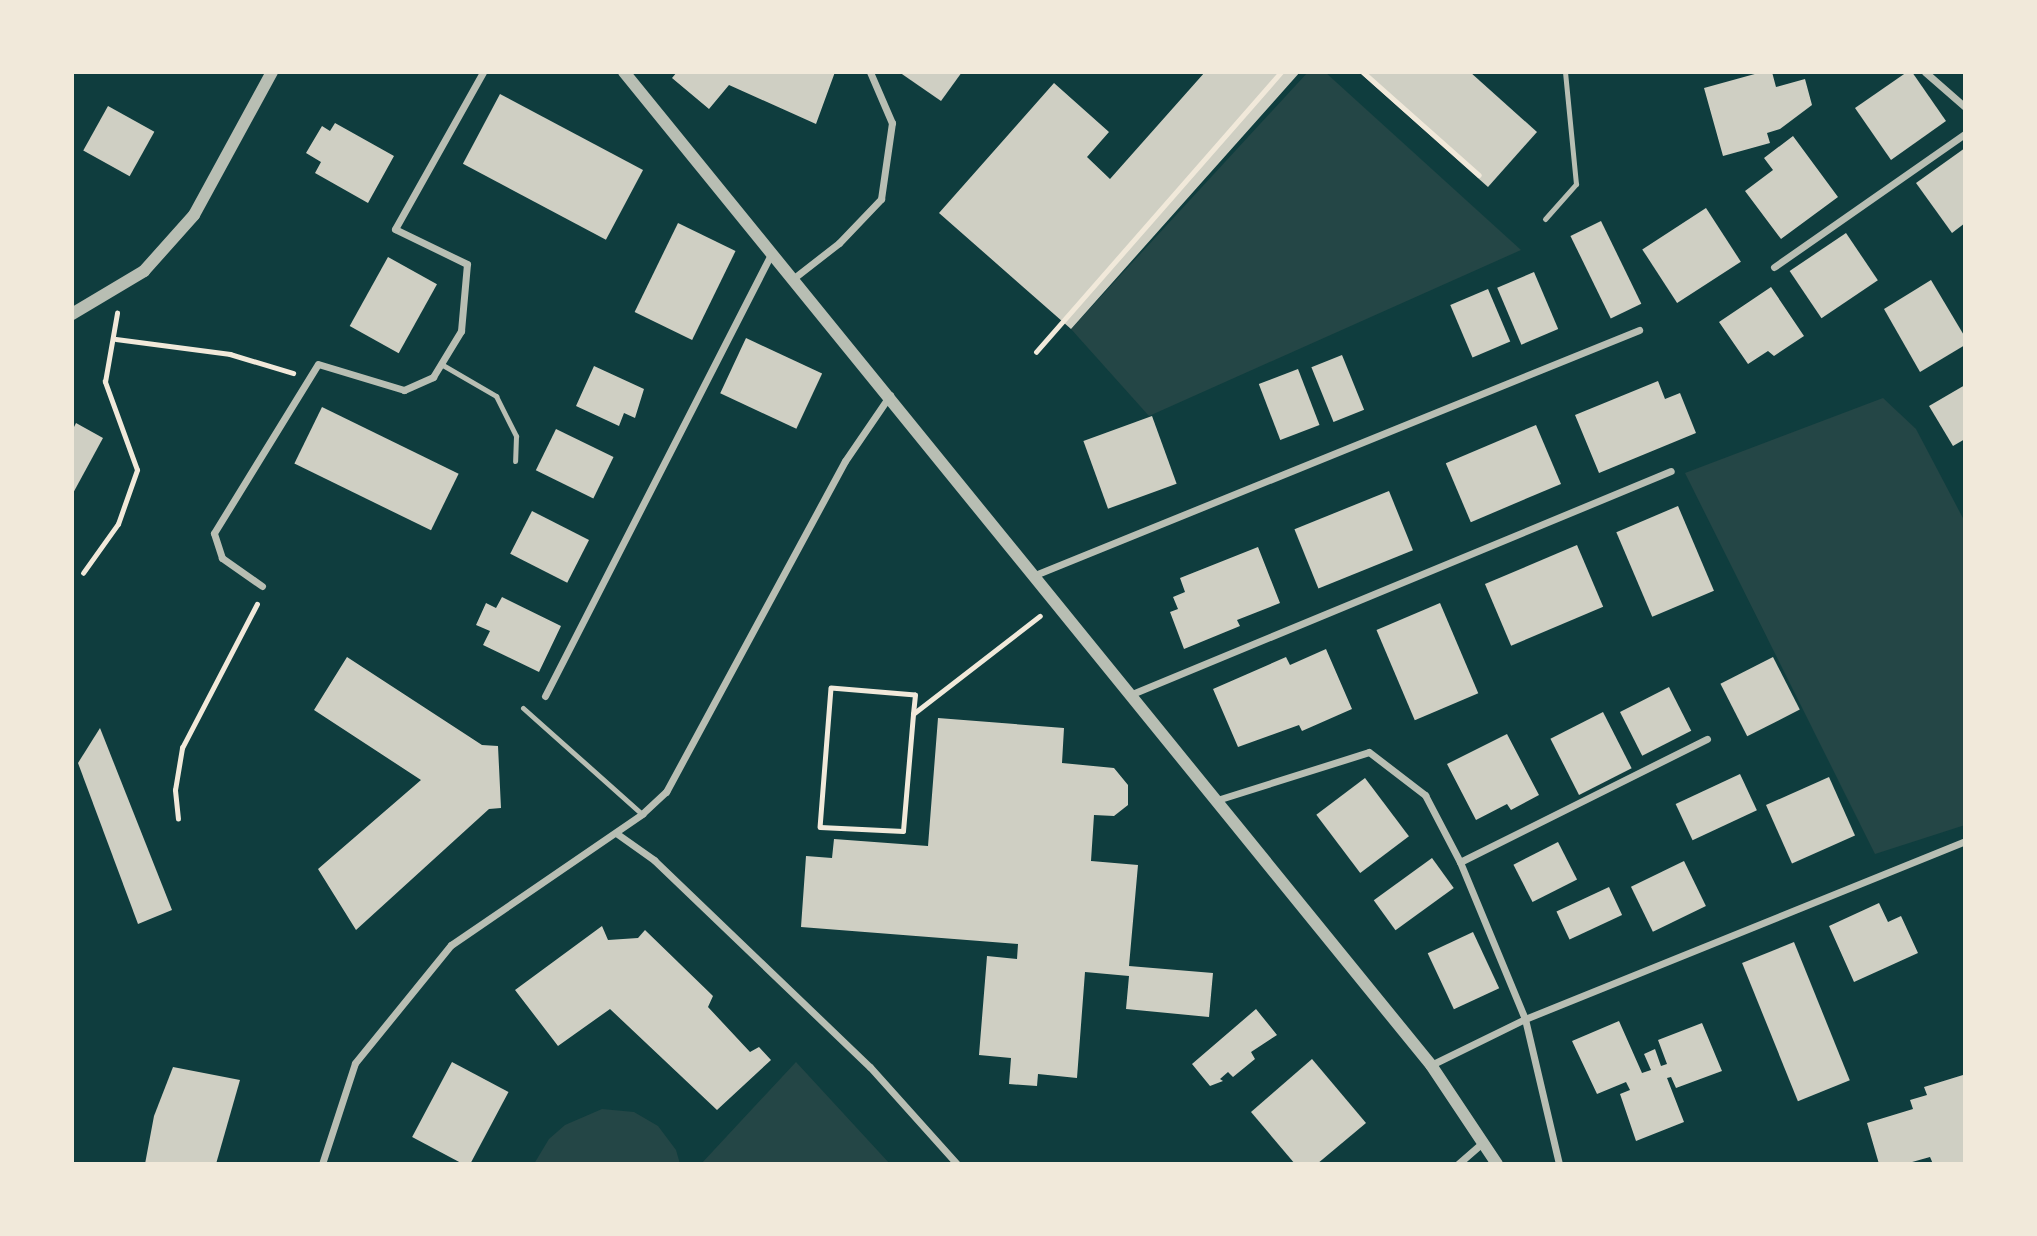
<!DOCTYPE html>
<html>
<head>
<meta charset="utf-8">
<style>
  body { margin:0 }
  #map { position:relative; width:2037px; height:1236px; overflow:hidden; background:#0f3d3e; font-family:"Sofia Sans Condensed",sans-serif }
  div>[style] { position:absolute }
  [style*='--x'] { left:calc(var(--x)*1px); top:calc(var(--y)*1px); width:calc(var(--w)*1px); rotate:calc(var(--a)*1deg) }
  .green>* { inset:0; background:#244646 }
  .building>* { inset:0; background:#cfcfc3; transform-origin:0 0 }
  .path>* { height:4.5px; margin:-2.25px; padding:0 2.25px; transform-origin:2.25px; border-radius:2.25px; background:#f1e9da }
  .service>* { height:5px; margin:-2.5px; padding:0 2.5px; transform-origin:2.5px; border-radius:2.5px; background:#b8beb3 }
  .minor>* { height:7px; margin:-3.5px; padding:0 3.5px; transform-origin:3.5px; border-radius:3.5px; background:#b8beb3 }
  .tertiary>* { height:12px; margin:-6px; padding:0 6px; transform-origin:6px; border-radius:6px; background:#b8beb3 }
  span { translate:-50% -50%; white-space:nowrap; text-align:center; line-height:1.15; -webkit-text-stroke:5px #f1e9da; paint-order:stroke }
  .frame { position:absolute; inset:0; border:74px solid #f1e9da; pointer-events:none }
</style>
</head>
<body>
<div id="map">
  <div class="green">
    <i style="clip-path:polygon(1308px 72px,1325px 72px,1521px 250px,1149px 416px,1071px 329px)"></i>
    <i style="clip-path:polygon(1883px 398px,1916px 429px,1965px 522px,1965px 825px,1875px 854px,1685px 473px)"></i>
    <i style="clip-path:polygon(796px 1062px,890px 1164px,701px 1164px)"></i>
    <i style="clip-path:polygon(602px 1109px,634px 1112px,658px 1126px,676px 1150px,680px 1164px,534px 1164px,549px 1139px,565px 1125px)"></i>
  </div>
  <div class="building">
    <i style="clip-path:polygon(677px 72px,835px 72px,816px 124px,729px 85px,709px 109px,672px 78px)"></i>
    <i style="clip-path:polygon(899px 72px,962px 72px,941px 101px)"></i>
    <i style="clip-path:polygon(1205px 72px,1300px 72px,1071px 329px,939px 213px,1054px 83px,1109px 132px,1087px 157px,1110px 179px)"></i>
    <i style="clip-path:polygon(1359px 72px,1470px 72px,1537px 132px,1488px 187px)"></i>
    <i style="clip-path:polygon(1762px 72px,1772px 72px,1776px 87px,1805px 79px,1812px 105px,1780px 129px,1767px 133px,1770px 143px,1723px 156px,1704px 88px)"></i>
    <i style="clip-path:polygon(1907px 72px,1912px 72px,1946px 121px,1891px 160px,1855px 108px)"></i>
    <i style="left:500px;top:94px;width:162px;height:79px;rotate:28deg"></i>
    <i style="left:108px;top:106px;width:53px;height:51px;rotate:29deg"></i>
    <i style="clip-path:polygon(335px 123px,394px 156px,368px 203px,315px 173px,321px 162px,306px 153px,322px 126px,330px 131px)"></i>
    <i style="clip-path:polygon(1793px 136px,1838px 197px,1781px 239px,1745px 191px,1773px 170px,1764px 158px)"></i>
    <i style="clip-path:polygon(1965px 148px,1965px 223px,1952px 233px,1916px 183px)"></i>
    <i style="left:1706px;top:208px;width:64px;height:76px;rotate:57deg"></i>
    <i style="left:1601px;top:221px;width:92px;height:34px;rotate:64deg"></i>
    <i style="left:678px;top:223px;width:64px;height:99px;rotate:26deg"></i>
    <i style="left:1846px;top:233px;width:57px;height:68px;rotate:56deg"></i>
    <i style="left:388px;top:257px;width:56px;height:79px;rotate:29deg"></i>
    <i style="left:1534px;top:272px;width:62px;height:40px;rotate:67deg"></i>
    <i style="clip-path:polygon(1931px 280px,1965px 337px,1965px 345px,1920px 372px,1884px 309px)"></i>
    <i style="clip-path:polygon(1771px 287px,1804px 336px,1774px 356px,1768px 351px,1748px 364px,1719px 322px)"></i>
    <i style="left:1488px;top:289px;width:57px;height:41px;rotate:67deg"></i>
    <i style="left:746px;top:338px;width:84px;height:61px;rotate:25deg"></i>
    <i style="left:1342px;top:355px;width:59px;height:33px;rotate:68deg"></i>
    <i style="clip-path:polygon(594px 366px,644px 389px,635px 418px,624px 413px,619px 426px,576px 406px)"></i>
    <i style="left:1298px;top:369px;width:60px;height:42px;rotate:69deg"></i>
    <i style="clip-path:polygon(1658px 381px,1665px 399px,1680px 393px,1696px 433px,1599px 473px,1575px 415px)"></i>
    <i style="clip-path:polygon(1965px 385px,1965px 439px,1953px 446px,1929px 406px)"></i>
    <i style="left:322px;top:407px;width:152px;height:63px;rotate:26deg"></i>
    <i style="left:1152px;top:416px;width:72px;height:73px;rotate:70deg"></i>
    <i style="clip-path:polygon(76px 423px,103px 438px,72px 495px,72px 431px)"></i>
    <i style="left:1536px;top:425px;width:64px;height:98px;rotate:67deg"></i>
    <i style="left:556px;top:429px;width:64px;height:46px;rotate:26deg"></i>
    <i style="left:1389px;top:491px;width:64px;height:102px;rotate:68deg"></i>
    <i style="left:1678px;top:506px;width:92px;height:67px;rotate:67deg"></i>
    <i style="left:532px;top:511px;width:64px;height:48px;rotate:27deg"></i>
    <i style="left:1577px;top:545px;width:67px;height:100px;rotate:67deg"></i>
    <i style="clip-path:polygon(1258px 547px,1280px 603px,1237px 620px,1240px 626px,1184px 649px,1170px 612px,1178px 609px,1173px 597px,1185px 592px,1180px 578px)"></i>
    <i style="clip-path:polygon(502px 597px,561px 626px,539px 672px,483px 645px,490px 631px,476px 625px,486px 603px,496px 608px)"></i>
    <i style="left:1440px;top:603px;width:98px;height:69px;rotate:67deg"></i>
    <i style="clip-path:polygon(1326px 649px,1352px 709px,1302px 731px,1299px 725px,1238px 747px,1213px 689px,1286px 657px,1290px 665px)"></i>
    <i style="clip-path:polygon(347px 657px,482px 745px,498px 746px,501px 808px,489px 809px,356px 930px,318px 869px,421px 780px,314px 710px)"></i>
    <i style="left:1773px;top:657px;width:59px;height:59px;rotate:63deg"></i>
    <i style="left:1669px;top:687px;width:49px;height:55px;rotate:63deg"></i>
    <i style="left:1603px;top:712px;width:63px;height:59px;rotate:63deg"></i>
    <i style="clip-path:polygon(938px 718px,1064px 728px,1062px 763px,1114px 768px,1128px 785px,1128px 805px,1114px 816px,1094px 815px,1091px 861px,1138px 865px,1129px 966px,1213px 973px,1209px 1017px,1126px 1009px,1129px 976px,1085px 972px,1077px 1078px,1038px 1074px,1037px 1086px,1009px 1084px,1011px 1058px,979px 1055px,987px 956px,1017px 959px,1018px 944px,801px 927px,806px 856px,832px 858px,834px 839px,928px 846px)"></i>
    <i style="clip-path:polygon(100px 728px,172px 910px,138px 924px,78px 763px)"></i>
    <i style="clip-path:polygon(1507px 734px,1539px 795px,1511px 810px,1507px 804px,1476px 820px,1447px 764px)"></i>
    <i style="left:1740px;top:774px;width:40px;height:71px;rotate:65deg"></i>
    <i style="left:1829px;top:777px;width:64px;height:69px;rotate:66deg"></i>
    <i style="left:1365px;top:778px;width:73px;height:61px;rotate:53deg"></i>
    <i style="left:1558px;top:842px;width:42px;height:50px;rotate:63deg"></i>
    <i style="left:1432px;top:858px;width:37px;height:72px;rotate:54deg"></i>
    <i style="left:1684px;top:861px;width:50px;height:59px;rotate:64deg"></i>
    <i style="left:1609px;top:887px;width:31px;height:58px;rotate:65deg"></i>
    <i style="clip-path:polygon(1879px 903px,1888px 922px,1901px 916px,1918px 953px,1854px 982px,1829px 926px)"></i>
    <i style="clip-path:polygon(602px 926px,608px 940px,638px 938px,645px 930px,713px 996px,708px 1007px,750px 1052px,759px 1047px,771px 1060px,717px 1110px,610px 1009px,558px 1046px,515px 990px)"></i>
    <i style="left:1473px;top:932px;width:62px;height:50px;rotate:65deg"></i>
    <i style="left:1794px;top:942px;width:149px;height:56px;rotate:68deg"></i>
    <i style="clip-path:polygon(1256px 1009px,1277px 1035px,1251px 1052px,1255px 1059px,1233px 1077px,1228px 1072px,1220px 1079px,1223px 1081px,1210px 1086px,1192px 1064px)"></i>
    <i style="clip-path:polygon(1619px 1021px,1642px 1073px,1651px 1070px,1644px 1054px,1655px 1049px,1661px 1066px,1667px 1064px,1658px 1040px,1702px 1023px,1722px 1071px,1676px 1088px,1671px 1077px,1667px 1078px,1684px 1122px,1636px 1141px,1620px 1094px,1630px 1090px,1626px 1082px,1597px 1094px,1572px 1041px)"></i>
    <i style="clip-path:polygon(1312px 1059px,1366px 1123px,1317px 1164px,1295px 1164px,1251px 1112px)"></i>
    <i style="left:452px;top:1062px;width:64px;height:85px;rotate:28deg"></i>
    <i style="clip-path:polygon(173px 1067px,240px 1080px,216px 1164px,145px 1164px,154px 1116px)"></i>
    <i style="clip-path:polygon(1963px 1075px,1965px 1164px,1933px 1164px,1930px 1157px,1905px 1164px,1879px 1164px,1867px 1123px,1913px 1109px,1910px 1100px,1927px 1095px,1924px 1087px)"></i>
  </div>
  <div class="path">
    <i style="--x:1363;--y:72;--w:155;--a:41.6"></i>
    <i style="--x:116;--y:339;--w:115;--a:7.5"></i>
    <i style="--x:230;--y:354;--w:66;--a:16.8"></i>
    <i style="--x:1036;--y:352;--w:372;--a:-48.8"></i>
    <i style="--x:83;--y:573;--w:60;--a:-54.5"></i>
    <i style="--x:118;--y:524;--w:57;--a:-70.6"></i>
    <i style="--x:137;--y:470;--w:94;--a:-110"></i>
    <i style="--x:105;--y:382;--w:70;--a:-80.1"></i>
    <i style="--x:913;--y:714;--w:19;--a:-84"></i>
    <i style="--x:915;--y:695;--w:84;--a:-175.2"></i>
    <i style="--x:831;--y:688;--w:139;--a:94.5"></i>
    <i style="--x:820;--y:827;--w:83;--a:2.8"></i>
    <i style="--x:903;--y:831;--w:117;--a:-85.1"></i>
    <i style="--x:913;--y:714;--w:160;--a:-37.7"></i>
    <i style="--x:178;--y:819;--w:29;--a:-96"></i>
    <i style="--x:175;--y:790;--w:43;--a:-80.5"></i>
    <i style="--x:182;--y:748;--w:162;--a:-62.5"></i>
  </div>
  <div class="service">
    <i style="--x:1545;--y:219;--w:47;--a:-48.5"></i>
    <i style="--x:1576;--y:184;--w:113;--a:-95.6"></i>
    <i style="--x:441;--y:364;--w:64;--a:30.2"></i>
    <i style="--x:496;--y:396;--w:45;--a:63.4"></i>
    <i style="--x:516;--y:436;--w:25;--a:92"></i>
    <i style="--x:523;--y:708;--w:159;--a:41.7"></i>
  </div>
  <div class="minor">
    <i style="--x:1925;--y:72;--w:53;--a:41.2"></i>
    <i style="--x:1774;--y:267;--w:233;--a:-34.9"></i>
    <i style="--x:794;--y:278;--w:57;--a:-37.9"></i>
    <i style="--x:839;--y:243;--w:61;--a:-46.3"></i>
    <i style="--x:881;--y:199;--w:77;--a:-81.8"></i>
    <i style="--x:892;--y:123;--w:56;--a:-113.3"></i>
    <i style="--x:1035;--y:575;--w:652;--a:-22.08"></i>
    <i style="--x:262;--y:586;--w:49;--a:-145"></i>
    <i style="--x:222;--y:558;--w:26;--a:-108"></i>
    <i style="--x:214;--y:533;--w:198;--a:-58.4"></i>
    <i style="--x:318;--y:364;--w:90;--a:16.8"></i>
    <i style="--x:404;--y:390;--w:32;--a:-24"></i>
    <i style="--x:433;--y:377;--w:54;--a:-58.7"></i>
    <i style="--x:461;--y:331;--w:67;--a:-84.9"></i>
    <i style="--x:467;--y:264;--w:80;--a:-154.1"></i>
    <i style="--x:395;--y:229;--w:180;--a:-60.7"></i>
    <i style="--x:1132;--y:694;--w:583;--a:-22.48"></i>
    <i style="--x:545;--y:696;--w:499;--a:-62.9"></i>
    <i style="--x:1217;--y:800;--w:159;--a:-17.5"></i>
    <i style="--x:1369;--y:752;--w:71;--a:37.5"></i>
    <i style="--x:1425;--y:795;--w:76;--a:62.4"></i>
    <i style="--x:1460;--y:862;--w:170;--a:67.5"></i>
    <i style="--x:1525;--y:1019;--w:149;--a:76.8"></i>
    <i style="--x:616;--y:833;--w:47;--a:35.4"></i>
    <i style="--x:654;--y:860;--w:299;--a:43.8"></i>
    <i style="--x:870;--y:1067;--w:130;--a:48.1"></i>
    <i style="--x:1460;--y:862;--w:276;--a:-26.5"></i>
    <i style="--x:1431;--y:1065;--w:105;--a:-26.1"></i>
    <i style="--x:1525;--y:1019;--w:475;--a:-22"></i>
    <i style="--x:322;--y:1164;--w:106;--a:-71.9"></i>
    <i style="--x:355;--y:1063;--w:152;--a:-50.9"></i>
    <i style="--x:451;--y:945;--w:232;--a:-34.4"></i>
    <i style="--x:642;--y:814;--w:33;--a:-43"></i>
    <i style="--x:666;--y:792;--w:376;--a:-61.6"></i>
    <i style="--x:845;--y:461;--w:80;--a:-55.7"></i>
    <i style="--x:1458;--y:1164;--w:32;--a:-41"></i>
  </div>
  <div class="tertiary">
    <i style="--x:624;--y:72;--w:1280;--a:50.9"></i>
    <i style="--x:1431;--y:1065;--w:119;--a:56.3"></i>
    <i style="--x:72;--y:314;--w:84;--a:-30.8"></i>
    <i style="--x:144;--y:271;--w:75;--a:-48.2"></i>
    <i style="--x:194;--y:215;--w:163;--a:-61.4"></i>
  </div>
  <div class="frame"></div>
</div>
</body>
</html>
